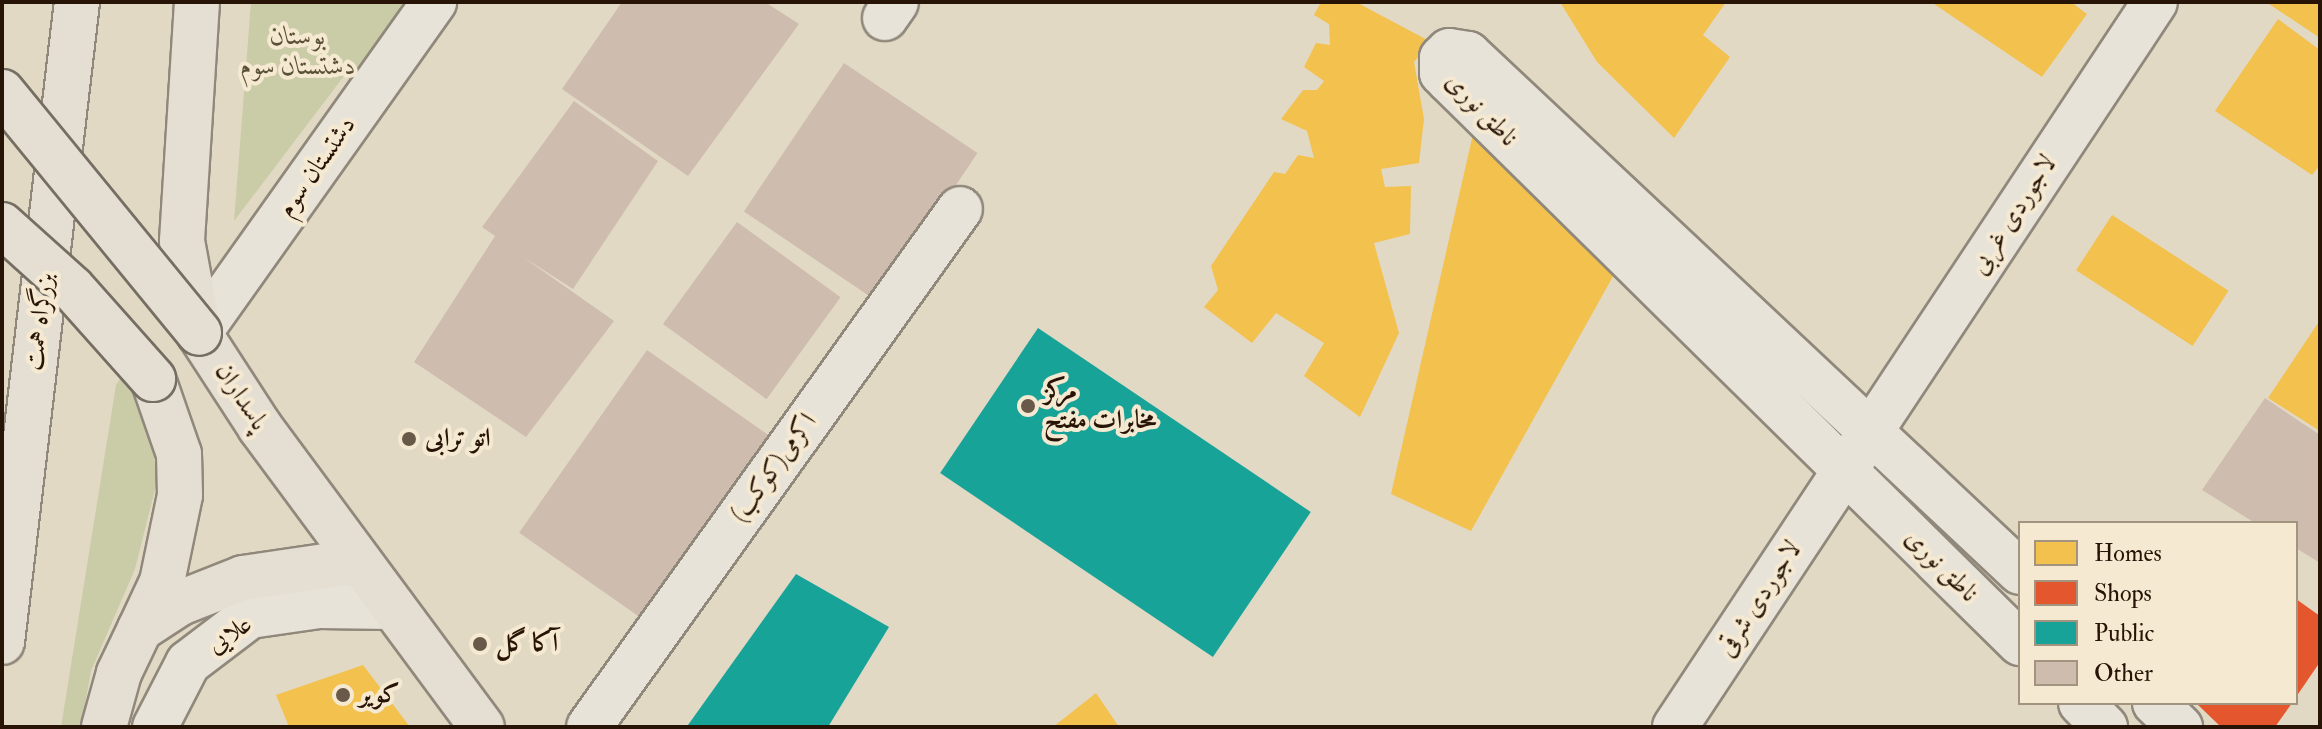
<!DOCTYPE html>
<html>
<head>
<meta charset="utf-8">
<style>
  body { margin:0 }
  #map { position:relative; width:2322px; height:729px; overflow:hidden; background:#e2d9c5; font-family:"IM FELL Double Pica",Amiri,serif }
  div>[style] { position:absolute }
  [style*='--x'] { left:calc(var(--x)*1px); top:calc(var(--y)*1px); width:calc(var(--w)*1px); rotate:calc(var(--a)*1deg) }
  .green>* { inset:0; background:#cacca8 }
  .homes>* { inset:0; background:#f2c14e; transform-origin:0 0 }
  .shops>* { inset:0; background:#e4572e }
  .public>* { inset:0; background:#17a398; transform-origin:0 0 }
  .building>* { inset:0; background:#cebcaf; transform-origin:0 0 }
  .roads { filter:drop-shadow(2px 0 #90887b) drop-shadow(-2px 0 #90887b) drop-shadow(0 2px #90887b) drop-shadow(0 -2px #90887b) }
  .street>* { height:44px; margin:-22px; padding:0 22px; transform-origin:22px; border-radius:22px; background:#e8e3d9 }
  .primary>* { height:44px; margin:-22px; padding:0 22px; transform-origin:22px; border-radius:22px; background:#e5ded3 }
  .highway>* { height:44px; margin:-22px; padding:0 22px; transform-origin:22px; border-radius:22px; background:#e5ded3 }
  .bridges { filter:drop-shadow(2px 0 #756e62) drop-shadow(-2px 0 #756e62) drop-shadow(0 2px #756e62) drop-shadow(0 -2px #756e62) }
  .primary-bridge>* { height:44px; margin:-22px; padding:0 22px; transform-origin:22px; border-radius:22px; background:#e5ded3 }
  .dots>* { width:22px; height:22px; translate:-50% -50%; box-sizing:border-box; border:4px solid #f5e9d1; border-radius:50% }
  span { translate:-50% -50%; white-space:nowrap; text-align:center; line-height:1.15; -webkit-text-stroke:8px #f5e9d1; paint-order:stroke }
  .park-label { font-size:26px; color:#595136; font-style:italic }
  .street-label { font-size:26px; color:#271406 }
  .poi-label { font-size:26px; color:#271406; font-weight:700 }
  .left { translate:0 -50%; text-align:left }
  .frame { position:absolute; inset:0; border:4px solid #271406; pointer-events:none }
  .legend { position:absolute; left:2018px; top:521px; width:280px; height:184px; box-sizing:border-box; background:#f5e9d1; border:2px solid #a39480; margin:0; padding:10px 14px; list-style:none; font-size:24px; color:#271406 }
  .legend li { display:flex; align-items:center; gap:16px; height:40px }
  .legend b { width:40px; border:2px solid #a39480 }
</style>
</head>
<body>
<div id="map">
  <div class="green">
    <i style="clip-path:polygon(251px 2px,401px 2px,410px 8px,358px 85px,344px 76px,234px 221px)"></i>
    <i style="clip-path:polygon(127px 368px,150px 419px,157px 482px,135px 569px,91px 671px,81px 727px,61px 727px,116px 385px)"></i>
  </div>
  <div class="homes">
    <i style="clip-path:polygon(1321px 2px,1356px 2px,1431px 42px,1414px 62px,1424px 119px,1419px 163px,1381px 169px,1385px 187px,1411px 186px,1410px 234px,1374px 243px,1399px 333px,1360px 417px,1304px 376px,1324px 343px,1276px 313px,1252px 343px,1204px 307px,1218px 290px,1211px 266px,1274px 172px,1285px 174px,1298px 155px,1314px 158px,1307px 131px,1281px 119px,1303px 90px,1317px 90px,1324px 81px,1304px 67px,1316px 43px,1330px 45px,1329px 24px,1314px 15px)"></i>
    <i style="clip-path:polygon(1560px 2px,1726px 2px,1703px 35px,1730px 57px,1674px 138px,1597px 62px)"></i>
    <i style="clip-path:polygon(1931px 2px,2071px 2px,2087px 14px,2042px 77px)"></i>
    <i style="clip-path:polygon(2266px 2px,2320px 2px,2320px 38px)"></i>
    <i style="clip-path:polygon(2278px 19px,2320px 50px,2320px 165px,2312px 175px,2215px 111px)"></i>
    <i style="clip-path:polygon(1473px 134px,1616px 271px,1471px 531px,1391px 494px)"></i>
    <i style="left:2112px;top:215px;width:139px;height:66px;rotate:33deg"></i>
    <i style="clip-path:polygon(2320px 320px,2320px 431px,2268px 398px)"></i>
    <i style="clip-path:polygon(363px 665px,410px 727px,289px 727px,276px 695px)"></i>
    <i style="clip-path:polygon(1096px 693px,1119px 727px,1053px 727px)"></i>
  </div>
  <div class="shops">
    <i style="clip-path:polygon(2296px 599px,2320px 616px,2320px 662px,2296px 697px)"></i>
    <i style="clip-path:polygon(2196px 703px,2292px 703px,2275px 727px,2221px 727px)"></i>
  </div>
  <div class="public">
    <i style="left:1038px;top:328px;width:329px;height:175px;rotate:34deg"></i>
    <i style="clip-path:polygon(796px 574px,889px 627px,828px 727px,688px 725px)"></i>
  </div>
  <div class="building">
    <i style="clip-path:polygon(622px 2px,765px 2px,799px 24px,688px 176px,562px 89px)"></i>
    <i style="left:844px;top:63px;width:161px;height:179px;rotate:34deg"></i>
    <i style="clip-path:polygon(574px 101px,658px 161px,573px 289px,523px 257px,614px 321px,526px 437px,414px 362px,495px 236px,482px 227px)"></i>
    <i style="left:737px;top:222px;width:128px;height:126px;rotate:36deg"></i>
    <i style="left:647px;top:350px;width:158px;height:223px;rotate:35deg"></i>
    <i style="clip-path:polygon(2265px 398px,2320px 435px,2320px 563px,2296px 548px,2296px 523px,2255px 523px,2202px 490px)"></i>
  </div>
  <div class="roads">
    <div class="street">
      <i style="--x:885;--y:18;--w:19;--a:-55"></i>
      <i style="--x:199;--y:333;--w:406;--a:-54.6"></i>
      <i style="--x:2020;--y:572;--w:757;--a:-136.82"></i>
      <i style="--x:1468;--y:54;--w:19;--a:-171"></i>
      <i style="--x:1449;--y:51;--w:10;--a:135"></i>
      <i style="--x:1442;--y:58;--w:15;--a:90"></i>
      <i style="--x:1442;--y:73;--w:10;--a:45"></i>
      <i style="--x:1449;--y:80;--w:802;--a:44.6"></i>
      <i style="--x:2081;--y:703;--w:34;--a:45"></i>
      <i style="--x:2155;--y:703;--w:35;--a:44"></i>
      <i style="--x:155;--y:727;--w:72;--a:-62.7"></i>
      <i style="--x:188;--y:663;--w:78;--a:-37.2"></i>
      <i style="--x:250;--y:616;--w:70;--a:-8.2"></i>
      <i style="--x:319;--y:606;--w:74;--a:0.8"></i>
      <i style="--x:589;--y:727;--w:637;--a:-54.39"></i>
      <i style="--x:1675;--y:727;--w:869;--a:-56.49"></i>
    </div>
    <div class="primary">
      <i style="--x:197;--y:2;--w:239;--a:93.6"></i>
      <i style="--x:182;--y:241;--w:94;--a:79.5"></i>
      <i style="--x:199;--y:333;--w:112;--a:57"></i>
      <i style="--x:260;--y:427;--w:373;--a:53.5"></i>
      <i style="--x:140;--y:629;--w:52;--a:-64.9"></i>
      <i style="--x:162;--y:582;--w:89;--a:-78.3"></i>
      <i style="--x:180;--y:495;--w:41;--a:-91.4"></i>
      <i style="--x:179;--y:454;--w:79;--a:-109.1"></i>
      <i style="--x:104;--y:727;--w:56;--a:-74.5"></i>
      <i style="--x:119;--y:673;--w:49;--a:-64.5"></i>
      <i style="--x:140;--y:629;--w:48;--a:-33"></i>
      <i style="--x:180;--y:603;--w:68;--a:-21.6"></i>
      <i style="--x:243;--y:578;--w:117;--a:-8.3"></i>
    </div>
    <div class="highway">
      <i style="--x:2;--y:642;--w:644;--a:-83.32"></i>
    </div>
  </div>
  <div class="bridges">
    <div class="primary-bridge">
      <i style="--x:2;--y:92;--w:311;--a:50.7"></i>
      <i style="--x:2;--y:225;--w:94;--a:42"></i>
      <i style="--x:72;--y:288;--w:122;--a:48.3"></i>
    </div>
  </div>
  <div class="dots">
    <i style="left:1028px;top:406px;background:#685949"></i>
    <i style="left:409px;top:439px;background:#685949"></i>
    <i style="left:480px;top:644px;background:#685949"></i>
    <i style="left:343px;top:695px;background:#685949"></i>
  </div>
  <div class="park-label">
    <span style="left:298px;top:52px">بوستان<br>دشتستان سوم</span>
  </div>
  <div class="street-label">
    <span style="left:1481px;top:110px;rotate:46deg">ناطق نوری</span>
    <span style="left:317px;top:167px;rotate:-55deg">دشتستان سوم</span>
    <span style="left:2014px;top:215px;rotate:-57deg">لاجوردی غربی</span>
    <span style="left:40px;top:322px;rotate:-83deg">بزرگراه همت</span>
    <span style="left:241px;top:397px;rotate:57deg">پاسداران</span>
    <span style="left:774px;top:468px;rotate:-54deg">اکرمی(کوکب)</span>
    <span style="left:1941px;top:566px;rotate:45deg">ناطق نوری</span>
    <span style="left:1760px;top:599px;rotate:-57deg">لاجوردی شرقی</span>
    <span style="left:230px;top:635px;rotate:-33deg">علایی</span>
  </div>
  <div class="poi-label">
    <span class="left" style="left:1044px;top:406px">مرکز<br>مخابرات مفتح</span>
    <span class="left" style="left:425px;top:439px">اتو ترابی</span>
    <span class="left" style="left:496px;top:644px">آکا گل</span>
    <span class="left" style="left:359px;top:695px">کویر</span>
  </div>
  <div class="frame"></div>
  <ul class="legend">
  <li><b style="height:22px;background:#f2c14e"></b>Homes</li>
  <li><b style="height:22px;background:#e4572e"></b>Shops</li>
  <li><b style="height:22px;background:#17a398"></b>Public</li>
  <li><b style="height:22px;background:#cebcaf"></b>Other</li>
  </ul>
</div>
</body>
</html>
